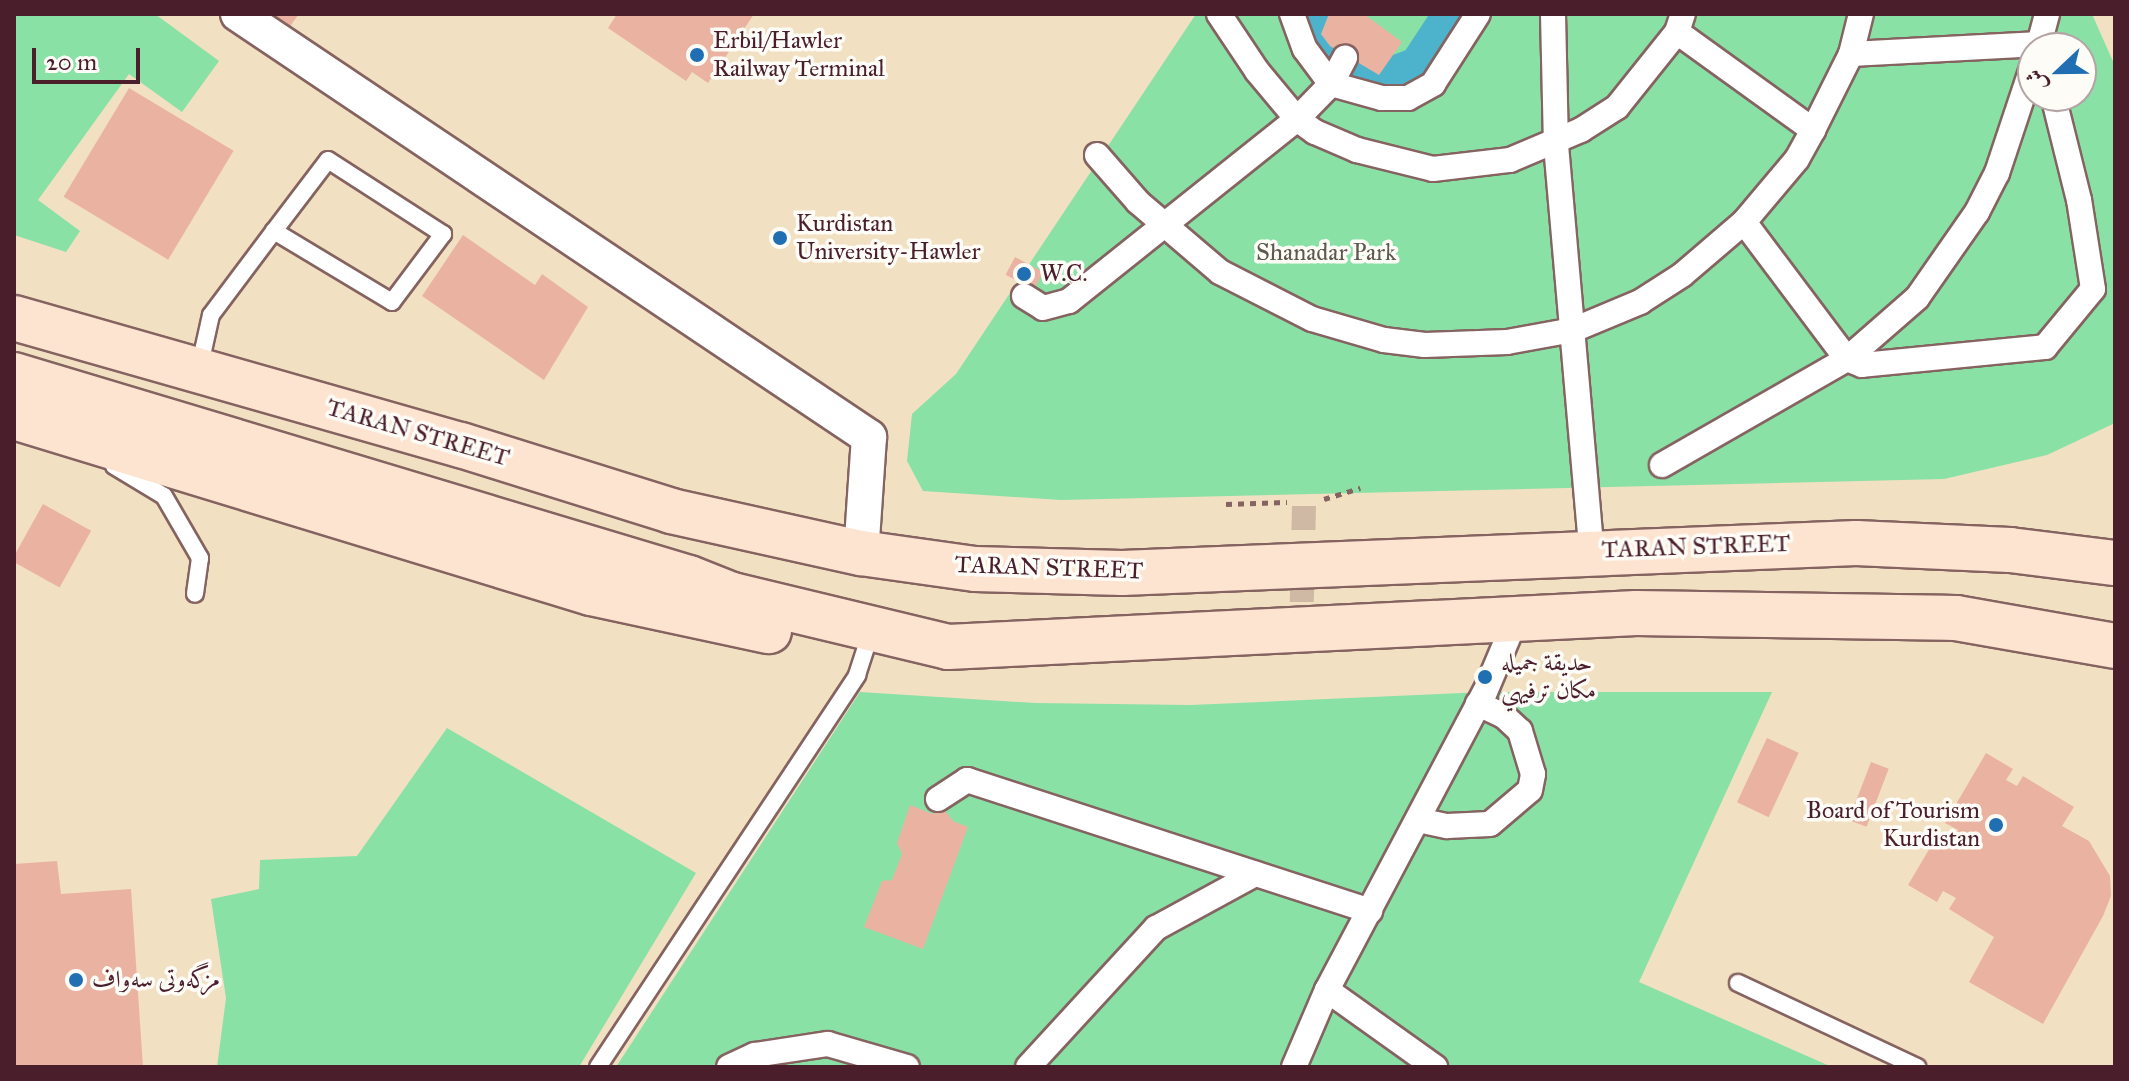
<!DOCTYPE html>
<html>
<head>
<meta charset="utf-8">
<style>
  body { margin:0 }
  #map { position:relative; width:2129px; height:1081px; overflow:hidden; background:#f2e0c2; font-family:"IM FELL Great Primer",Amiri,serif }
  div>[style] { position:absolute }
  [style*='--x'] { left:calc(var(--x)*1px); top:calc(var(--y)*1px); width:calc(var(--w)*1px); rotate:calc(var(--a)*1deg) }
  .green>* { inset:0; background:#89e1a6 }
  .canal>* { height:38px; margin:-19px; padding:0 19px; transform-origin:19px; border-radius:19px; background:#4db3cc }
  .building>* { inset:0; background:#eab3a1; transform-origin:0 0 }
  .pedestrian-tunnel>* { height:24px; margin-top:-12px; transform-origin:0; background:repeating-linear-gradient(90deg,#d0b9a4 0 24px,transparent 0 36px) }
  .path>* { height:5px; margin-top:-2.5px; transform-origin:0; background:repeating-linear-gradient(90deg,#856360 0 6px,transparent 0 12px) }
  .roads { filter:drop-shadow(2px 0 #856360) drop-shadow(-2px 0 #856360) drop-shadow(0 2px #856360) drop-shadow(0 -2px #856360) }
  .service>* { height:16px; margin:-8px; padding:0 8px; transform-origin:8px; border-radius:8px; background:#fff }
  .pedestrian>* { height:24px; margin:-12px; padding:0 12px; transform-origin:12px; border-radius:12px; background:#fff }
  .minor>* { height:34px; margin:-17px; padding:0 17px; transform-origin:17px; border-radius:17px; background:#fff }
  .secondary>* { height:44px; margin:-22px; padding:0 22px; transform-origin:22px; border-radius:22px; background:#fde4d1 }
  .dots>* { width:22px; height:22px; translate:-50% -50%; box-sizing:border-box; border:4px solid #fdfcf7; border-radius:50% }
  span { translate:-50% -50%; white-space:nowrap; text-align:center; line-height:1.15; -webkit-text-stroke:7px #fdfcf7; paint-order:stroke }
  .poi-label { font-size:24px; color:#4a1f2b }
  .left { translate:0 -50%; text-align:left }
  .right { translate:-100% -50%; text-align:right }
  .park-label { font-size:24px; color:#5d5950 }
  .street-label { font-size:24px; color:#4a1f2b }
  .frame { position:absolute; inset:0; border:16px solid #4a1f2b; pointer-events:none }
  .north { position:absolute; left:2017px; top:32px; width:80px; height:80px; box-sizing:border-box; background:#fdfcf7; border:2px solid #b5a4a5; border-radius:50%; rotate:248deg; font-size:22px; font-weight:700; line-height:32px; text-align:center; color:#4a1f2b }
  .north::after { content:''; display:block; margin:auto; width:28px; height:36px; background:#1f6fb2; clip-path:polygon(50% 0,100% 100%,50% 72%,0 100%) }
  .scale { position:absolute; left:32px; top:48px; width:108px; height:36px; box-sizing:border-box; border:4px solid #4a1f2b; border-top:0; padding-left:10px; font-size:24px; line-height:28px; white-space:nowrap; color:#4a1f2b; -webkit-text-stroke:6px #fdfcf7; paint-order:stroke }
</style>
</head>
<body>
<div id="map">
  <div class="green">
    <i style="clip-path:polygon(14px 14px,155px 14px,219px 61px,182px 112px,129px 74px,38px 200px,80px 231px,66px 252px,14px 235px)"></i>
    <i style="clip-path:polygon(evenodd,1196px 14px,2092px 14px,2115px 66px,2115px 423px,2047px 455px,1944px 479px,1061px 500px,923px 491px,907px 461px,912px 414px,956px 374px,1196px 14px,2033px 48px,2081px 48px,2081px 96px,2033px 96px,2033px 48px)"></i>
    <i style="clip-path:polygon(860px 692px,1035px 703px,1191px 705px,1485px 692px,1772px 692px,1639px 982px,1832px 1067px,616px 1067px)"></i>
    <i style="clip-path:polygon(447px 728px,696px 873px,579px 1067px,217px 1067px,226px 998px,211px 899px,259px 889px,260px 860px,357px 856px)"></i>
  </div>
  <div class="canal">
    <i style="--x:1312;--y:14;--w:47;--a:65.1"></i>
    <i style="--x:1332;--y:57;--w:37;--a:33"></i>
    <i style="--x:1363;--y:77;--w:19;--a:6"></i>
    <i style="--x:1382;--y:79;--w:38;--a:-20"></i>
    <i style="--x:1418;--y:66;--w:62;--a:-56.8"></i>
  </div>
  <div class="building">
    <i style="clip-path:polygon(266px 14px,299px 14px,288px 29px)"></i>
    <i style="clip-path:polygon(617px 14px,754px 14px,708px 83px,692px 72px,686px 81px,608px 28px)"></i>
    <i style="clip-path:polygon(1329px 14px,1364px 14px,1402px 42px,1379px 75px,1330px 46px,1321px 34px)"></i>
    <i style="left:129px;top:88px;width:122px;height:127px;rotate:31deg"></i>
    <i style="clip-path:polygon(463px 235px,535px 285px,542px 274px,588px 307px,544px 380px,422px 296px)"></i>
    <i style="left:1015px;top:257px;width:32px;height:20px;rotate:28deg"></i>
    <i style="left:43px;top:504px;width:55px;height:65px;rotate:29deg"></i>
    <i style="left:1767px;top:738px;width:35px;height:71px;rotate:25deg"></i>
    <i style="clip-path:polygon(1986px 753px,2013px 769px,2006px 780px,2017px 786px,2023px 776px,2074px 807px,2062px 826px,2089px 841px,2110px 876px,2111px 896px,2103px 916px,2043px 1024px,1969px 982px,1994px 937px,1949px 909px,1956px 898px,1943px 891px,1937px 902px,1908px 885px,1937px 836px,1950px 843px,1958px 830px,1945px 823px)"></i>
    <i style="left:1871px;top:762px;width:19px;height:62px;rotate:21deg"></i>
    <i style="clip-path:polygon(910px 805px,933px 814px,942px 807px,953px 821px,968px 827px,923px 949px,864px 927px,882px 881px,892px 880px,902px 854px,897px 843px)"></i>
    <i style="clip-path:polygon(57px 861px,61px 894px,131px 889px,143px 1067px,14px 1067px,14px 864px)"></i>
  </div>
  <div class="pedestrian-tunnel">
    <i style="--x:1301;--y:638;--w:137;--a:-88.7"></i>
  </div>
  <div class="path">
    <i style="--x:1324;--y:499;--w:38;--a:-17"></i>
    <i style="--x:1226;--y:504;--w:61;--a:-1.9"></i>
  </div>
  <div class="roads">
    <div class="service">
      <i style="--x:199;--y:369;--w:55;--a:-77.5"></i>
      <i style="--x:211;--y:315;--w:105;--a:-53.1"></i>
      <i style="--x:274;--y:231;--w:89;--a:-52.7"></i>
      <i style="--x:328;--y:160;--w:137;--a:32.8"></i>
      <i style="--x:443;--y:234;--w:85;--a:126.9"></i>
      <i style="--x:392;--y:302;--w:138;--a:-149"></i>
      <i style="--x:114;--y:466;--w:58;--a:31"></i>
      <i style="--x:164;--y:496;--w:72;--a:59.9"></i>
      <i style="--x:200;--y:558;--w:36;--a:98"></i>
      <i style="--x:1738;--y:983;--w:198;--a:25.1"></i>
      <i style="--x:598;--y:1067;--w:470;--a:-56.5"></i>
      <i style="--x:857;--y:675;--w:36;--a:-72"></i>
    </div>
    <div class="pedestrian">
      <i style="--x:1219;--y:14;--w:69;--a:56.3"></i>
      <i style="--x:1257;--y:71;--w:62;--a:50.2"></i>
      <i style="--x:1297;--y:119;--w:22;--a:36"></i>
      <i style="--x:1315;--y:132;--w:46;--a:23.2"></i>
      <i style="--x:1357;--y:150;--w:78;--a:14"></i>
      <i style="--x:1433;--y:169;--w:78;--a:-6.7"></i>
      <i style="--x:1510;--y:160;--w:77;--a:-22.9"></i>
      <i style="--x:1581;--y:130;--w:43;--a:-32.6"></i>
      <i style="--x:1617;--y:107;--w:96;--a:-51.3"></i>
      <i style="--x:1677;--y:32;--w:19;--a:-72"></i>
      <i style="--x:1292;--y:14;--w:37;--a:70"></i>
      <i style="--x:1305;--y:49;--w:44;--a:53.4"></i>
      <i style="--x:1331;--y:84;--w:53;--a:15.4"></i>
      <i style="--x:1382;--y:98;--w:26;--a:0"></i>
      <i style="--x:1408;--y:98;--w:29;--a:-29"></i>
      <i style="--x:1433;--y:84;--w:83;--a:-57.3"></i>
      <i style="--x:1553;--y:14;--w:131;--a:88.7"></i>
      <i style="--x:1556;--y:145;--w:406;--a:85"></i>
      <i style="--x:1677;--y:32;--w:168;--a:35.8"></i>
      <i style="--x:2038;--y:48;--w:35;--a:-75"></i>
      <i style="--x:1851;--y:54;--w:189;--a:-3"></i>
      <i style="--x:2040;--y:44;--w:4;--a:76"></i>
      <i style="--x:1097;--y:155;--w:62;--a:48.9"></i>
      <i style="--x:1138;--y:202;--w:108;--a:40.5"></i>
      <i style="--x:1220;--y:272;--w:103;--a:27.1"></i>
      <i style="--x:1312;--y:319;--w:75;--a:16.3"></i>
      <i style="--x:1384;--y:340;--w:41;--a:7"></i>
      <i style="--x:1425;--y:345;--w:82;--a:-2.1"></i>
      <i style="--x:1507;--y:342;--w:67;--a:-10.3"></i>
      <i style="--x:1573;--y:330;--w:73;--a:-22.7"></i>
      <i style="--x:1640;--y:302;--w:50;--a:-32.7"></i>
      <i style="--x:1682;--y:275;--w:82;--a:-40.5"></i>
      <i style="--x:1744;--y:222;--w:82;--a:-49.9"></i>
      <i style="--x:1797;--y:159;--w:33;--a:-61"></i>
      <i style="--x:1813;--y:130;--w:85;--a:-63.4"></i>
      <i style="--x:1851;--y:54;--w:41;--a:-76"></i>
      <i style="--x:1744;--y:222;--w:171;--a:53.1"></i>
      <i style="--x:1847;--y:359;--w:16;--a:22"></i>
      <i style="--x:1862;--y:365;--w:184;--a:-5.6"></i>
      <i style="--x:2045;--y:347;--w:75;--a:-50.4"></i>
      <i style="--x:2093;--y:289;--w:90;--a:-98.9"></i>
      <i style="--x:2079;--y:200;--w:107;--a:-104"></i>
      <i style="--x:1024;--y:296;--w:22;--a:32"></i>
      <i style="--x:1043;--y:308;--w:27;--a:-15"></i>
      <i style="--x:1069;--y:301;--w:292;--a:-38.6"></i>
      <i style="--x:1297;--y:119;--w:49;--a:-45.8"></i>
      <i style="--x:1331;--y:84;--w:30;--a:-62"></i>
      <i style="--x:1662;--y:465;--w:213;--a:-29.8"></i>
      <i style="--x:1847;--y:359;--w:93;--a:-41.1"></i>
      <i style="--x:1917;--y:298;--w:105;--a:-55.1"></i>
      <i style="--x:1977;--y:212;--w:44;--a:-62.9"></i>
      <i style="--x:1997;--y:173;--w:114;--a:-71.6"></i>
      <i style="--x:938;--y:799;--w:35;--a:-33"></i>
      <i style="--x:967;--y:780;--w:424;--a:18"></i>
      <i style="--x:1418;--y:820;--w:30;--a:12"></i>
      <i style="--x:1447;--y:826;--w:43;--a:-2.7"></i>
      <i style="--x:1490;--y:824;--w:52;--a:-40.4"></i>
      <i style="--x:1530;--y:790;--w:16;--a:-79"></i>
      <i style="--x:1533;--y:774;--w:45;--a:-106.8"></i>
      <i style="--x:1520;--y:731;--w:22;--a:-137"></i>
      <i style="--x:1504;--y:716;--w:29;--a:-155"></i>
      <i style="--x:1327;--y:990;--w:133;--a:35.5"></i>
      <i style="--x:729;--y:1067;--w:29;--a:-25"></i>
      <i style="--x:755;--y:1055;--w:74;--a:-8.6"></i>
      <i style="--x:828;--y:1044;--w:82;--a:16.2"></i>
      <i style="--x:1028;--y:1067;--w:189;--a:-47.4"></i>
      <i style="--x:1156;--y:928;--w:113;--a:-28.6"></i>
      <i style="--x:1294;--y:1067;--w:84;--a:-66.8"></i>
      <i style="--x:1327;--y:990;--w:337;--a:-62.1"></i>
      <i style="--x:1485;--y:692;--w:77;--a:-67.1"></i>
    </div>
    <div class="minor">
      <i style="--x:238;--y:14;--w:760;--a:33.84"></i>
      <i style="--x:869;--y:437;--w:116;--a:93.9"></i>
    </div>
    <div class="secondary">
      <i style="--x:14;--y:318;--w:465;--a:15.9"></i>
      <i style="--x:461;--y:445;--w:220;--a:17.4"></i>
      <i style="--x:671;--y:511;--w:195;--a:12.5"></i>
      <i style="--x:861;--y:553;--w:115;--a:8"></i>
      <i style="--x:975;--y:569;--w:147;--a:1.6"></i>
      <i style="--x:1122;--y:573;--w:735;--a:-2.34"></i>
      <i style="--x:1856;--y:543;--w:154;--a:2.6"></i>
      <i style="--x:2010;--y:550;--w:106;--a:7.1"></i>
      <i style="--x:14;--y:375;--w:705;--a:16.74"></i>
      <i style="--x:689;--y:578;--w:46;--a:21.6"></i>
      <i style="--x:732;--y:595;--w:222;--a:13.5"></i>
      <i style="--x:948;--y:647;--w:689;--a:-2.83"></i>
      <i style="--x:1636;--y:613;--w:320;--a:0.9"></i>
      <i style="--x:1956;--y:618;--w:161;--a:10"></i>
      <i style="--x:14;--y:417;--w:603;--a:16.96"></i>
      <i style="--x:591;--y:593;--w:182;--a:12.1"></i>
    </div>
  </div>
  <div class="dots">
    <i style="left:697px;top:55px;background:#1f6fb2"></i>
    <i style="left:780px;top:238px;background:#1f6fb2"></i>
    <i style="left:1024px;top:274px;background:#1f6fb2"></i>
    <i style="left:1485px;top:677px;background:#1f6fb2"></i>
    <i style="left:1996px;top:825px;background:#1f6fb2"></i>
    <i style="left:76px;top:980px;background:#1f6fb2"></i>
  </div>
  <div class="poi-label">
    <span class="left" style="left:713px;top:55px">Erbil/Hawler<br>Railway Terminal</span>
    <span class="left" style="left:796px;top:238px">Kurdistan<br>University-Hawler</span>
    <span class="left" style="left:1040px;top:274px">W.C.</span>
    <span class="left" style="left:1501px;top:677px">حديقة جميله<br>مكان ترفيهي</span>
    <span class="right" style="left:1980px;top:825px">Board of Tourism<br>Kurdistan</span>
    <span class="left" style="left:92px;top:980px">مزگەوتی سەواف</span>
  </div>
  <div class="park-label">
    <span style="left:1326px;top:253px">Shanadar Park</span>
  </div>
  <div class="street-label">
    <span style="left:418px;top:433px;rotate:16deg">TARAN STREET</span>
    <span style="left:1696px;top:547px;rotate:-2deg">TARAN STREET</span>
    <span style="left:1049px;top:568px;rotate:2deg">TARAN STREET</span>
  </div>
  <div class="frame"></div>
  <div class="north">ش</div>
  <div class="scale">20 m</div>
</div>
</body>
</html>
